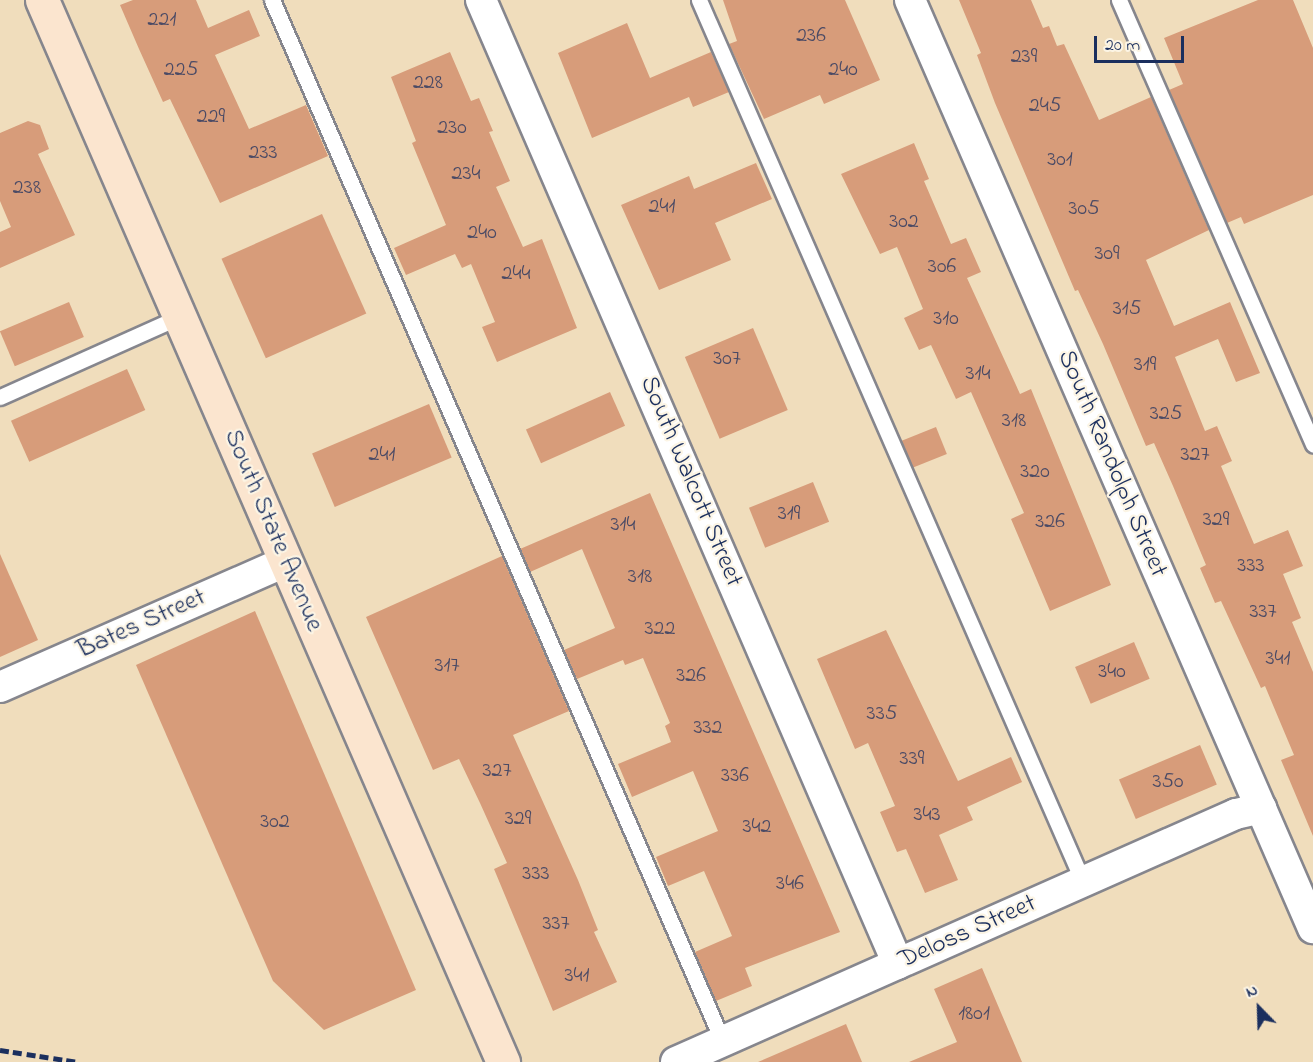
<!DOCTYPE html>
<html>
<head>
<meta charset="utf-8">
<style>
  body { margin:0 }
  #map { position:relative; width:1313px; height:1062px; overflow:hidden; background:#f0ddbc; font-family:"Indie Flower",sans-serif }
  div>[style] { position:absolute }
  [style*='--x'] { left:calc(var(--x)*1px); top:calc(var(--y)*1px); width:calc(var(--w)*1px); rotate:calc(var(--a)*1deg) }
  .building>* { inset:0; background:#d79c7a; transform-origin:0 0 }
  .roads { filter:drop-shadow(2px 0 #86868d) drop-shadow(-2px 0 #86868d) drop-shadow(0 2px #86868d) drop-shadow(0 -2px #86868d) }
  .lane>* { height:15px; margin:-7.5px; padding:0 7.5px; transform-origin:7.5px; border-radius:7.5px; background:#fff }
  .street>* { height:30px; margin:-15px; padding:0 15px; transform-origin:15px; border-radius:15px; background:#fff }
  .secondary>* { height:33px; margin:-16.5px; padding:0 16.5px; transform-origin:16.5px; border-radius:16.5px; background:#fbe5cf }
  .rail>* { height:4.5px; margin-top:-2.25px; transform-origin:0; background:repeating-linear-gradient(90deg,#1b2f5e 0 9px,transparent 0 13.5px) }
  span { translate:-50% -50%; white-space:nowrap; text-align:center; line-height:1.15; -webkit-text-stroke:4.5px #fcf5e5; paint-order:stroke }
  .number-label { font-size:22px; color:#4a4a65 }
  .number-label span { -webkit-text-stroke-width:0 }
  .street-label { font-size:26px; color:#1b2f5e }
  .north { position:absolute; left:1229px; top:978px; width:60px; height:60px; -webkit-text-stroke:4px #fcf5e5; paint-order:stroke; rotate:337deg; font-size:16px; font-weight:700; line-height:24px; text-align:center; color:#1b2f5e }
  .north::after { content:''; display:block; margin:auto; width:21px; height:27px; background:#1b2f5e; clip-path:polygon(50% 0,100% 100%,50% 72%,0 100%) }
  .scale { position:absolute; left:1094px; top:36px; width:90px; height:27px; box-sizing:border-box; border:3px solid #1b2f5e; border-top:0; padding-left:8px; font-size:18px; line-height:21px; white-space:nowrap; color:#1b2f5e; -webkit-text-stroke:4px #fcf5e5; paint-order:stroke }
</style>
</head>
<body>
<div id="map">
  <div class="building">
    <i style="clip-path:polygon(133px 0,196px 0,208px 28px,249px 10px,260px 36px,215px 55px,249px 129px,306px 105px,328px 156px,220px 203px,170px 99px,163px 102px,139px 49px,120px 5px)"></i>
    <i style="clip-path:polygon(723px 0,845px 0,880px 80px,824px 104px,820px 95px,764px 119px,729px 44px,737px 41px)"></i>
    <i style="clip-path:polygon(959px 0,1031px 0,1043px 28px,1049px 26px,1057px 46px,1064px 44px,1099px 120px,1151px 97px,1209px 230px,1146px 260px,1174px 326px,1230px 302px,1260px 373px,1236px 382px,1218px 339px,1175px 357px,1205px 431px,1217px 426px,1232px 461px,1221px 466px,1254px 544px,1288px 530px,1303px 566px,1283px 574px,1301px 618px,1292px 622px,1313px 672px,1313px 836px,1281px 760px,1294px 755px,1265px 686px,1261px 688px,1221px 601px,1215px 603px,1200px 568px,1206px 565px,1173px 486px,1154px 443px,1146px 446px,1103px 344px,1078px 290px,1075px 291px,995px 103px,977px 55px,981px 53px)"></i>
    <i style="clip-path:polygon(1258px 0,1293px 0,1313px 48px,1313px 195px,1244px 224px,1241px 217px,1227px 223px,1169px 90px,1183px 84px,1164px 38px)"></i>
    <i style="clip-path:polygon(627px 23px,650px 78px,711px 52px,729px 92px,693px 107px,689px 97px,592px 138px,558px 53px)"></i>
    <i style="clip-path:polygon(450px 52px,471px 101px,479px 98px,493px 131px,489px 132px,510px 181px,496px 187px,523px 247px,542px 239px,577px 328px,497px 362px,482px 327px,495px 322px,471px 264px,462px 268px,455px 254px,406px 275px,394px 248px,446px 225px,412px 143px,416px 141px,391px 77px)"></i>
    <i style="clip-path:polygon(28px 121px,40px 125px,49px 149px,38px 154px,75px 235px,0 268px,0 232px,11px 227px,0 201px,0 133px)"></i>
    <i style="clip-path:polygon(914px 143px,929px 179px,924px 181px,951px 244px,966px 238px,981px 272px,967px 278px,1020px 394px,1031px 389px,1111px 585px,1050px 611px,1011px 519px,1024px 513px,971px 392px,956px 399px,931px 345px,919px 350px,904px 318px,923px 309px,897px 247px,880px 254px,841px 174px)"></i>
    <i style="clip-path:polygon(756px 163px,772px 199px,715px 223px,731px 260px,659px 290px,621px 205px,689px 176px,694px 189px)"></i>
    <i style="left:322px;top:214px;width:109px;height:110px;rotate:66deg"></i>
    <i style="left:69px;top:302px;width:38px;height:75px;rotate:67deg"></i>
    <i style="left:753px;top:328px;width:89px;height:74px;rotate:67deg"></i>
    <i style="left:127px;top:369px;width:45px;height:127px;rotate:66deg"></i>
    <i style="left:610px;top:392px;width:37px;height:92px;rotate:66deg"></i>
    <i style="left:429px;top:404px;width:58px;height:127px;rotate:67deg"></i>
    <i style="left:936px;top:427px;width:29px;height:37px;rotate:68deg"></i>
    <i style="left:813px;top:482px;width:43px;height:69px;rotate:68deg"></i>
    <i style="clip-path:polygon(650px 493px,840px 932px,745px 968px,752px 986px,716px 1001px,695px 952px,732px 936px,704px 871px,668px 886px,656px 857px,718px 831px,693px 771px,632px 797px,618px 764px,671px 742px,665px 726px,670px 723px,643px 658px,625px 665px,623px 660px,577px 679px,564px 650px,615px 628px,582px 549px,530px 572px,520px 549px)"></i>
    <i style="clip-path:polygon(0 554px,38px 640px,0 657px)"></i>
    <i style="clip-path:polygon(502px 556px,569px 711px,513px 735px,578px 880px,598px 930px,594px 932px,617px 982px,553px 1011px,494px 869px,507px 863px,480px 803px,459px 759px,433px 770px,366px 617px)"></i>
    <i style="clip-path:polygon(255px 611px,416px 990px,324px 1030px,273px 981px,136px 665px)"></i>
    <i style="clip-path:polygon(886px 630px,958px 781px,1011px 757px,1022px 782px,967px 807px,973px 820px,939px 835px,958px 880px,925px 893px,906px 849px,897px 852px,880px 812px,895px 806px,868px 743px,855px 749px,817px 659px)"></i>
    <i style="left:1134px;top:642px;width:40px;height:64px;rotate:67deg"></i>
    <i style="left:1200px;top:745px;width:43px;height:88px;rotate:67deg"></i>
    <i style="clip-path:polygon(982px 968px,1022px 1062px,909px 1062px,957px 1042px,934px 989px)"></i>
    <i style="clip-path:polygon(846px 1024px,862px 1062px,758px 1062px)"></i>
  </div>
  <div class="roads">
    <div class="lane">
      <i style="--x:272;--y:0;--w:1135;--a:66.6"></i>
      <i style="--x:699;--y:0;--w:962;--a:66.47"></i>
      <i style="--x:1119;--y:0;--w:485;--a:66.4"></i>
      <i style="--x:0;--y:397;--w:196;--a:-24.1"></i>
    </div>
    <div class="street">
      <i style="--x:481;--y:0;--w:1050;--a:66.61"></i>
      <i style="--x:910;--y:0;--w:1012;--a:66.53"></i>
      <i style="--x:0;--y:687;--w:311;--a:-23.7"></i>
      <i style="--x:676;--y:1062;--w:612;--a:-23.89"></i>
      <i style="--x:1236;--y:814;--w:26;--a:-13"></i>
    </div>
    <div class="secondary">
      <i style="--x:42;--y:0;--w:1158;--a:66.53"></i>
    </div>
  </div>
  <div class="rail">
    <i style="--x:0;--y:1050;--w:79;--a:8.7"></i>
  </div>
  <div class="number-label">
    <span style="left:162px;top:21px">221</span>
    <span style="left:811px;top:37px">236</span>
    <span style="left:1024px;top:58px">239</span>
    <span style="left:181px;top:71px">225</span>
    <span style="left:843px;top:71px">240</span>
    <span style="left:428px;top:84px">228</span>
    <span style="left:1045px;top:107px">245</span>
    <span style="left:211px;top:118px">229</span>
    <span style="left:452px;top:129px">230</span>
    <span style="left:263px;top:154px">233</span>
    <span style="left:1060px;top:161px">301</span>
    <span style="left:466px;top:175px">234</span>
    <span style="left:27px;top:189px">238</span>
    <span style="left:662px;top:208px">241</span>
    <span style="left:1084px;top:210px">305</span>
    <span style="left:904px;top:223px">302</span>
    <span style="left:482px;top:234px">240</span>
    <span style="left:1107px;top:255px">309</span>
    <span style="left:942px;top:268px">306</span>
    <span style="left:516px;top:275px">244</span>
    <span style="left:1127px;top:310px">315</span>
    <span style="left:946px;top:320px">310</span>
    <span style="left:727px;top:360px">307</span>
    <span style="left:1145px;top:366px">319</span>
    <span style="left:978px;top:375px">314</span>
    <span style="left:1166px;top:415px">325</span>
    <span style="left:1014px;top:422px">318</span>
    <span style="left:382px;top:456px">241</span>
    <span style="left:1195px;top:456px">327</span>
    <span style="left:1035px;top:473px">320</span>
    <span style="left:789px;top:515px">319</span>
    <span style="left:1216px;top:521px">329</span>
    <span style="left:1050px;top:523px">326</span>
    <span style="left:623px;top:526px">314</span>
    <span style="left:1251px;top:567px">333</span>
    <span style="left:640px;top:578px">318</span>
    <span style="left:1263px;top:613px">337</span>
    <span style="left:660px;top:630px">322</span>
    <span style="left:1278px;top:660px">341</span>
    <span style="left:447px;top:667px">317</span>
    <span style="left:1112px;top:673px">340</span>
    <span style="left:691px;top:677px">326</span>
    <span style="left:882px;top:715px">335</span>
    <span style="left:708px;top:729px">332</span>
    <span style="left:912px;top:760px">339</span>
    <span style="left:497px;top:772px">327</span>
    <span style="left:735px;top:777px">336</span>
    <span style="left:1168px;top:783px">350</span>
    <span style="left:927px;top:816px">343</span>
    <span style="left:518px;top:820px">329</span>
    <span style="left:275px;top:823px">302</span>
    <span style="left:757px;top:828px">342</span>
    <span style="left:536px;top:875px">333</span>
    <span style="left:790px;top:885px">346</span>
    <span style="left:556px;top:925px">337</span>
    <span style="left:577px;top:977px">341</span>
    <span style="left:974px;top:1015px">1801</span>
  </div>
  <div class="street-label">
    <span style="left:1111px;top:464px;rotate:67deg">South Randolph Street</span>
    <span style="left:690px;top:482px;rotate:67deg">South Walcott Street</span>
    <span style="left:272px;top:531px;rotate:67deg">South State Avenue</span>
    <span style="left:142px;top:625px;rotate:-24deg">Bates Street</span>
    <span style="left:968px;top:933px;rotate:-24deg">Deloss Street</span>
  </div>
  <div class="north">N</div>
  <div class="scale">20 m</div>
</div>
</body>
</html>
